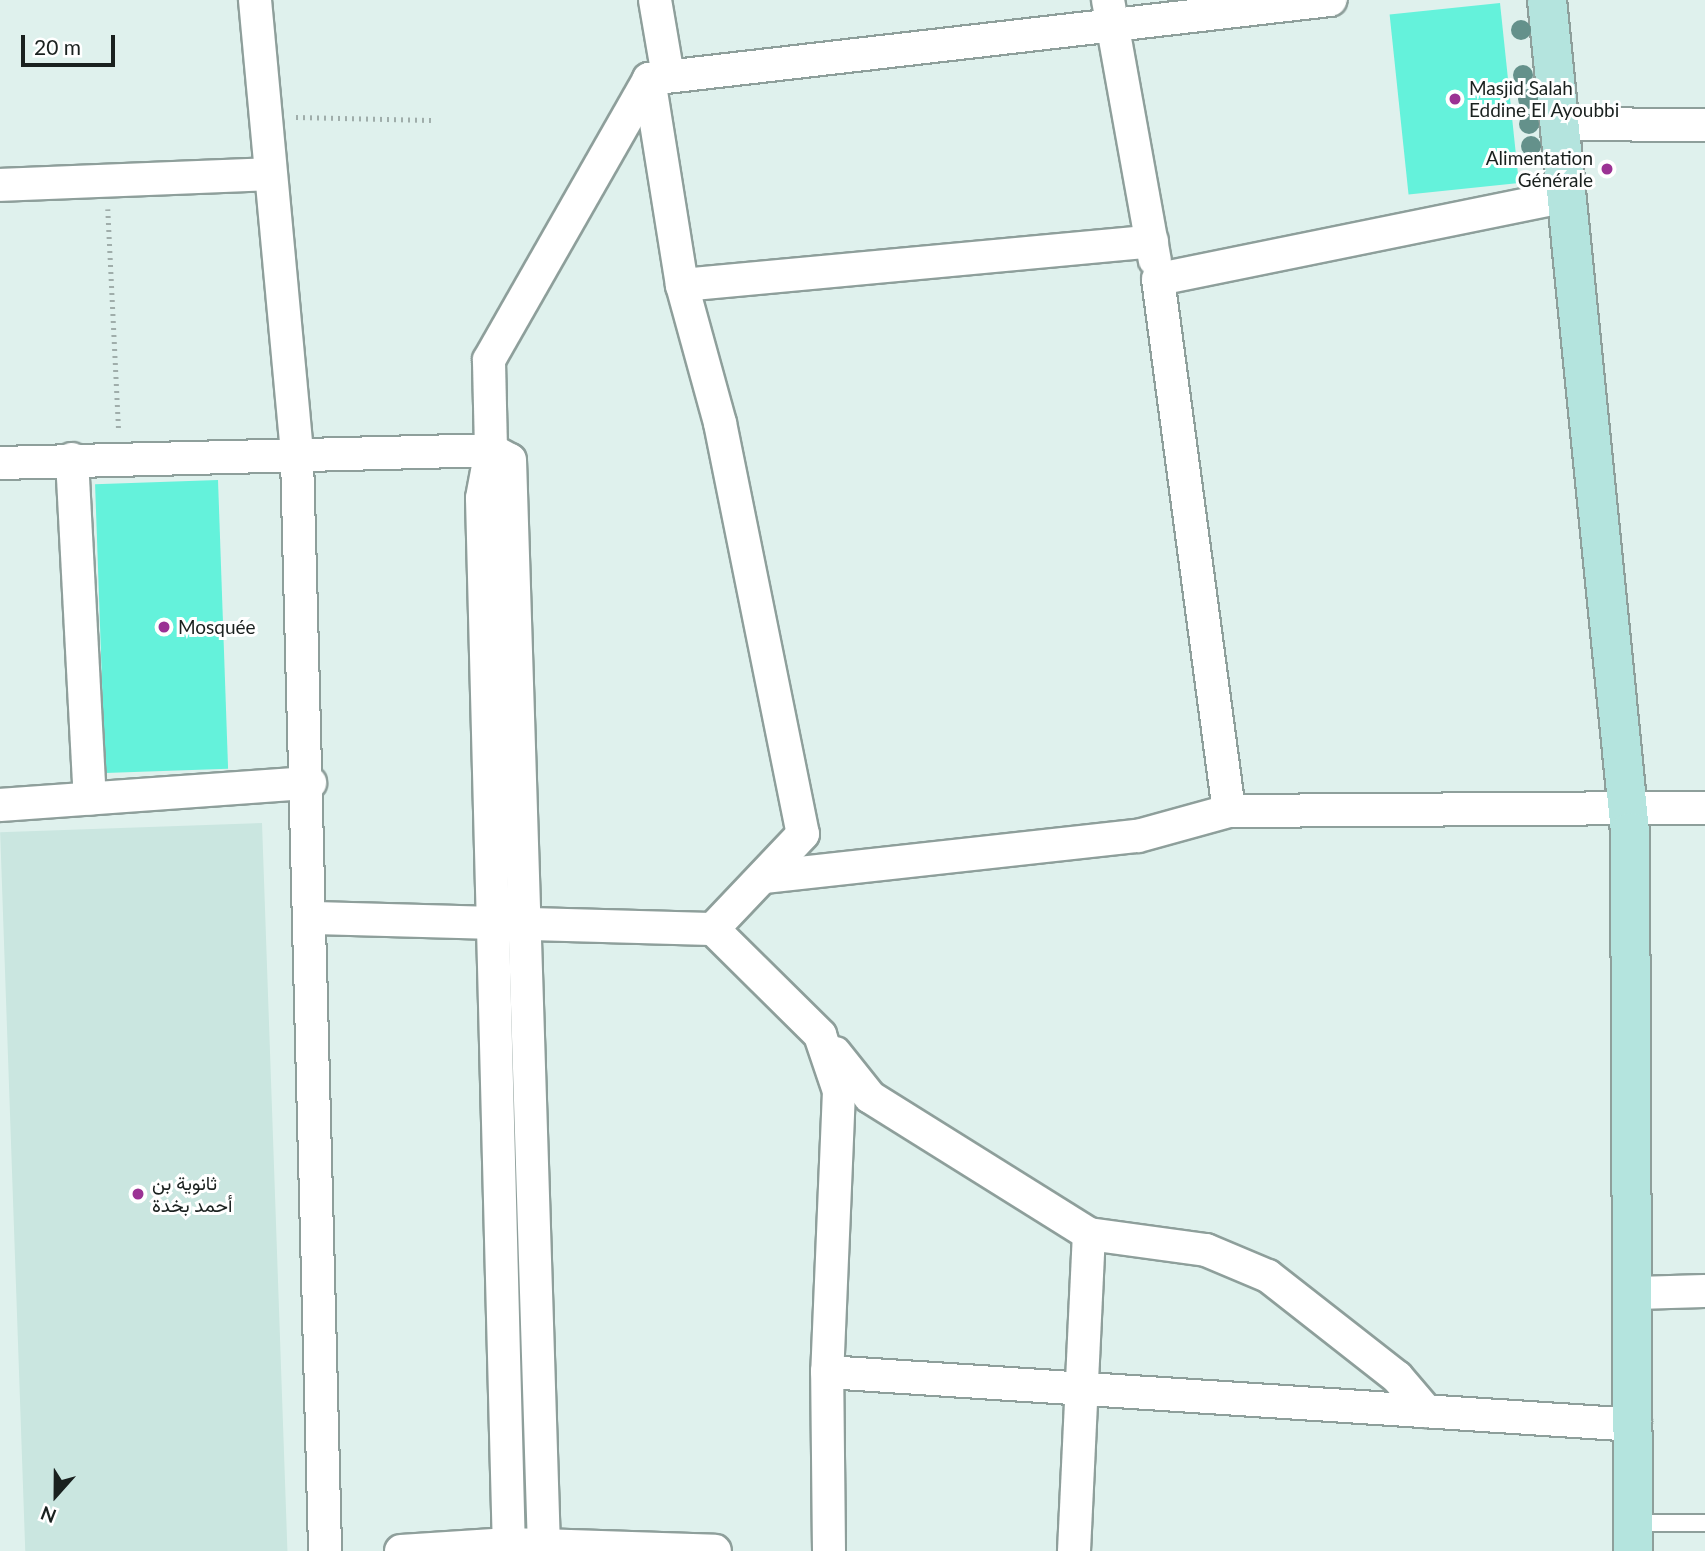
<!DOCTYPE html>
<html>
<head>
<meta charset="utf-8">
<style>
  body { margin:0 }
  #map { position:relative; width:1705px; height:1551px; overflow:hidden; background:#dff1ed; font-family:Lato,Vazirmatn,sans-serif }
  div>[style] { position:absolute }
  [style*='--x'] { left:calc(var(--x)*1px); top:calc(var(--y)*1px); width:calc(var(--w)*1px); rotate:calc(var(--a)*1deg) }
  .built>* { inset:0; background:#cae6e0; transform-origin:0 0 }
  .building>* { inset:0; background:#64f2db; transform-origin:0 0 }
  .path>* { height:4.5px; margin-top:-2.25px; transform-origin:0; background:repeating-linear-gradient(90deg,#9fadaa 0 2px,transparent 0 7px) }
  .roads { filter:drop-shadow(2px 0 #8e9f9b) drop-shadow(-2px 0 #8e9f9b) drop-shadow(0 2px #8e9f9b) drop-shadow(0 -2px #8e9f9b) }
  .lane>* { height:16px; margin:-8px; padding:0 8px; transform-origin:8px; border-radius:8px; background:#fff }
  .street>* { height:32px; margin:-16px; padding:0 16px; transform-origin:16px; border-radius:16px; background:#fff }
  .secondary>* { height:38px; margin:-19px; padding:0 19px; transform-origin:19px; border-radius:19px; background:#b4e4de }
  .trees>* { width:20px; height:20px; margin:-10px; border-radius:50%; background:#64918b }
  .dots>* { width:19px; height:19px; translate:-50% -50%; box-sizing:border-box; border:4px solid #fff; border-radius:50% }
  span { translate:-50% -50%; white-space:nowrap; text-align:center; line-height:1.15; -webkit-text-stroke:6px #fff; paint-order:stroke }
  .poi-label { font-size:19px; color:#1a211f }
  .left { translate:0 -50%; text-align:left }
  .right { translate:-100% -50%; text-align:right }
  .north { position:absolute; left:21px; top:1460px; width:70px; height:70px; -webkit-text-stroke:5px #fff; paint-order:stroke; rotate:201deg; font-size:19px; font-weight:700; line-height:28px; text-align:center; color:#1a211f }
  .north::after { content:''; display:block; margin:auto; width:24px; height:32px; background:#1a211f; clip-path:polygon(50% 0,100% 100%,50% 72%,0 100%) }
  .scale { position:absolute; left:21px; top:35px; width:94px; height:32px; box-sizing:border-box; border:4px solid #1a211f; border-top:0; padding-left:9px; font-size:21px; line-height:24px; white-space:nowrap; color:#1a211f; -webkit-text-stroke:5px #fff; paint-order:stroke }
</style>
</head>
<body>
<div id="map">
  <div class="built">
    <i style="left:262px;top:823px;width:729px;height:262px;rotate:88deg"></i>
  </div>
  <div class="building">
    <i style="left:1500px;top:3px;width:181px;height:111px;rotate:84deg"></i>
    <i style="left:218px;top:480px;width:289px;height:123px;rotate:88deg"></i>
  </div>
  <div class="path">
    <i style="--x:296;--y:117;--w:135;--a:1.3"></i>
    <i style="--x:108;--y:209;--w:222;--a:87.2"></i>
  </div>
  <div class="roads">
    <div class="lane">
      <i style="--x:1633;--y:1523;--w:72;--a:0"></i>
    </div>
    <div class="street">
      <i style="--x:255;--y:0;--w:459;--a:84.7"></i>
      <i style="--x:297;--y:457;--w:1094;--a:88.53"></i>
      <i style="--x:655;--y:0;--w:77;--a:80.3"></i>
      <i style="--x:1108;--y:0;--w:264;--a:79.8"></i>
      <i style="--x:649;--y:79;--w:209;--a:80.9"></i>
      <i style="--x:682;--y:285;--w:472;--a:-5.3"></i>
      <i style="--x:1559;--y:124;--w:146;--a:0.4"></i>
      <i style="--x:0;--y:185;--w:270;--a:-2.3"></i>
      <i style="--x:1567;--y:196;--w:417;--a:168.5"></i>
      <i style="--x:1158;--y:279;--w:537;--a:82.4"></i>
      <i style="--x:1229;--y:811;--w:476;--a:-0.4"></i>
      <i style="--x:682;--y:285;--w:143;--a:74.6"></i>
      <i style="--x:720;--y:423;--w:419;--a:78.6"></i>
      <i style="--x:803;--y:834;--w:131;--a:133.5"></i>
      <i style="--x:72;--y:459;--w:340;--a:87"></i>
      <i style="--x:0;--y:463;--w:491;--a:-1.5"></i>
      <i style="--x:491;--y:450;--w:90;--a:-91.3"></i>
      <i style="--x:489;--y:360;--w:323;--a:-60.3"></i>
      <i style="--x:649;--y:79;--w:686;--a:-6.62"></i>
      <i style="--x:0;--y:805;--w:311;--a:-4.1"></i>
      <i style="--x:764;--y:877;--w:376;--a:-6.3"></i>
      <i style="--x:1138;--y:836;--w:94;--a:-15.4"></i>
      <i style="--x:313;--y:918;--w:400;--a:1.6"></i>
      <i style="--x:713;--y:929;--w:151;--a:44.7"></i>
      <i style="--x:820;--y:1035;--w:59;--a:71.3"></i>
      <i style="--x:839;--y:1091;--w:281;--a:92.4"></i>
      <i style="--x:835;--y:1053;--w:56;--a:51.5"></i>
      <i style="--x:870;--y:1097;--w:258;--a:32"></i>
      <i style="--x:1089;--y:1234;--w:118;--a:7.8"></i>
      <i style="--x:1206;--y:1250;--w:67;--a:22.8"></i>
      <i style="--x:1268;--y:1276;--w:164;--a:38.1"></i>
      <i style="--x:1397;--y:1377;--w:45;--a:49.5"></i>
      <i style="--x:1636;--y:1293;--w:69;--a:-1.7"></i>
      <i style="--x:401;--y:1551;--w:108;--a:-3.7"></i>
      <i style="--x:509;--y:1544;--w:206;--a:1.9"></i>
      <i style="--x:509;--y:1551;--w:1053;--a:-91.47"></i>
      <i style="--x:482;--y:498;--w:49;--a:-79.4"></i>
      <i style="--x:491;--y:450;--w:21;--a:28"></i>
      <i style="--x:510;--y:460;--w:1087;--a:88.21"></i>
      <i style="--x:829;--y:1551;--w:179;--a:-90.6"></i>
      <i style="--x:827;--y:1372;--w:810;--a:3.75"></i>
      <i style="--x:1074;--y:1551;--w:317;--a:-87.3"></i>
    </div>
    <div class="secondary">
      <i style="--x:1547;--y:0;--w:836;--a:84.3"></i>
      <i style="--x:1630;--y:832;--w:719;--a:89.76"></i>
    </div>
  </div>
  <div class="trees">
    <i style="left:1521px;top:30px"></i>
    <i style="left:1523px;top:75px"></i>
    <i style="left:1528px;top:99px"></i>
    <i style="left:1529px;top:124px"></i>
    <i style="left:1531px;top:146px"></i>
  </div>
  <div class="dots">
    <i style="left:1455px;top:99px;background:#9b3294"></i>
    <i style="left:1607px;top:169px;background:#9b3294"></i>
    <i style="left:164px;top:627px;background:#9b3294"></i>
    <i style="left:138px;top:1194px;background:#9b3294"></i>
  </div>
  <div class="poi-label">
    <span class="left" style="left:1469px;top:99px">Masjid Salah<br>Eddine El Ayoubbi</span>
    <span class="right" style="left:1593px;top:169px">Alimentation<br>Générale</span>
    <span class="left" style="left:178px;top:627px">Mosquée</span>
    <span class="left" style="left:152px;top:1194px">ثانوية بن<br>أحمد بخدة</span>
  </div>
  <div class="north">N</div>
  <div class="scale">20 m</div>
</div>
</body>
</html>
